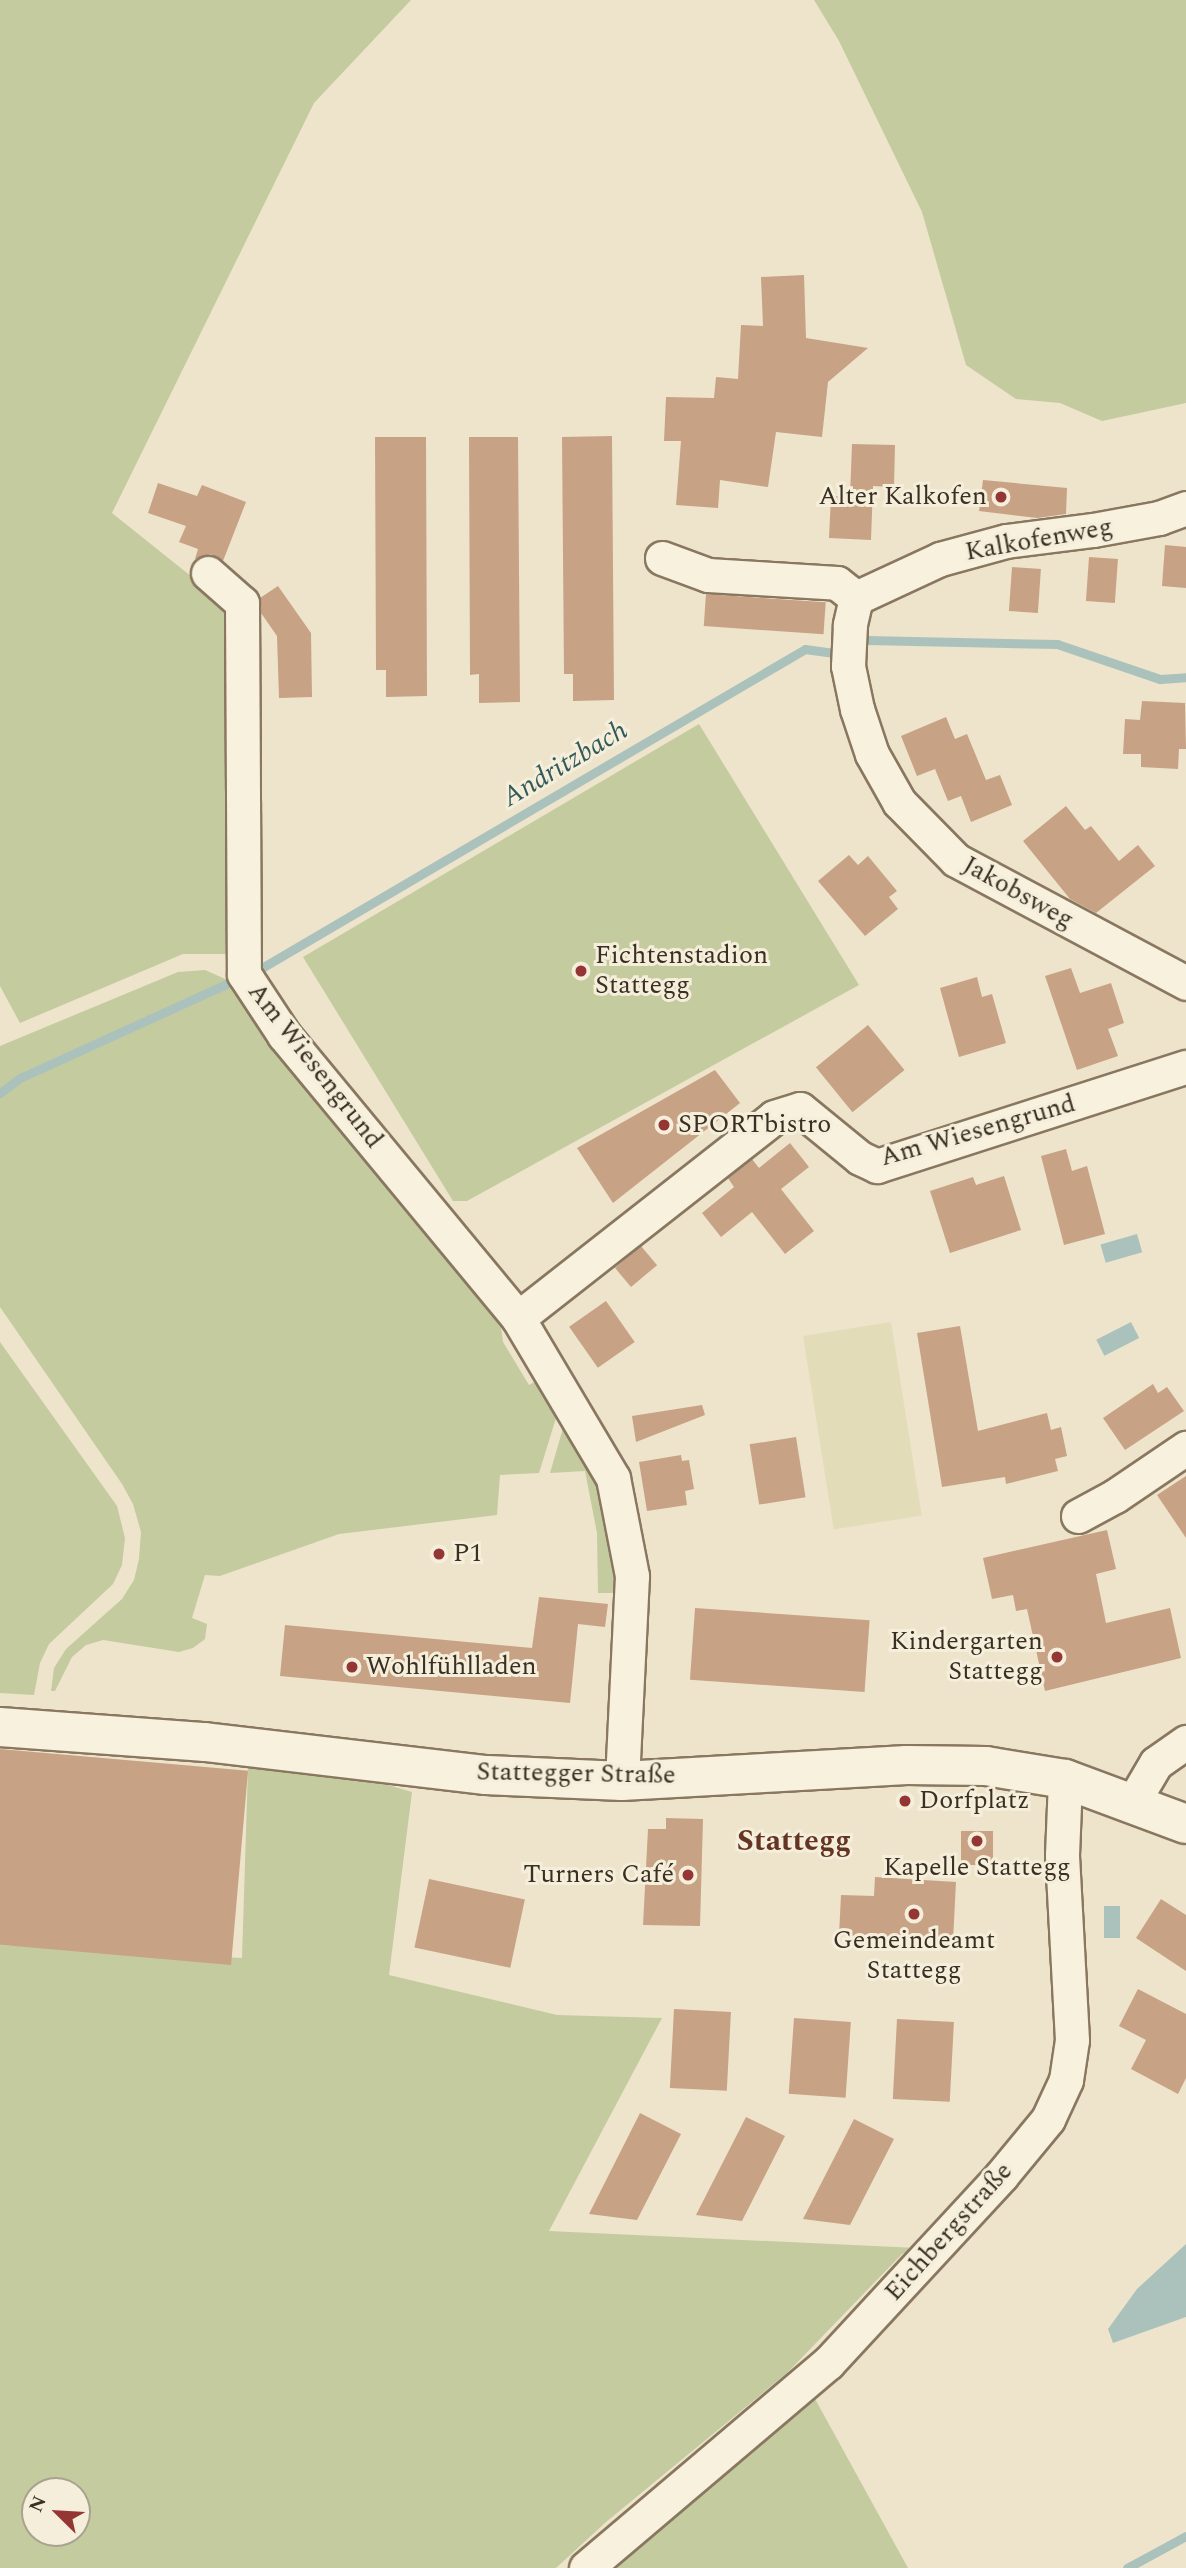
<!DOCTYPE html>
<html>
<head>
<meta charset="utf-8">
<style>
  body { margin:0 }
  #map { position:relative; width:1186px; height:2568px; overflow:hidden; background:#ede4cb; font-family:Spectral,serif }
  div>[style] { position:absolute }
  [style*='--x'] { left:calc(var(--x)*1px); top:calc(var(--y)*1px); width:calc(var(--w)*1px); rotate:calc(var(--a)*1deg) }
  .farmland>* { inset:0; background:#e2dcb9; transform-origin:0 0 }
  .green>* { inset:0; background:#c4cb9f }
  .water>* { inset:0; background:#abc2bc; transform-origin:0 0 }
  .stream>* { height:9px; margin:-4.5px; padding:0 4.5px; transform-origin:4.5px; border-radius:4.5px; background:#abc2bc }
  .building>* { inset:0; background:#c8a284; transform-origin:0 0 }
  .roads { filter:drop-shadow(2px 0 #897760) drop-shadow(-2px 0 #897760) drop-shadow(0 2px #897760) drop-shadow(0 -2px #897760) }
  .street>* { height:33px; margin:-16.5px; padding:0 16.5px; transform-origin:16.5px; border-radius:16.5px; background:#f7f1de }
  .secondary>* { height:38px; margin:-19px; padding:0 19px; transform-origin:19px; border-radius:19px; background:#f7f1de }
  .dots>* { width:19px; height:19px; translate:-50% -50%; box-sizing:border-box; border:4px solid #f4eeda; border-radius:50% }
  span { translate:-50% -50%; white-space:nowrap; text-align:center; line-height:1.15; -webkit-text-stroke:6px #f4eeda; paint-order:stroke }
  .poi-label { font-size:26px; color:#3a2f22 }
  .right { translate:-100% -50%; text-align:right }
  .left { translate:0 -50%; text-align:left }
  .street-label { font-size:26px; color:#3a2f22 }
  .water-label { font-size:28px; color:#335958; font-style:italic }
  .quarter-label { font-size:30px; color:#643424; font-weight:700 }
  .north { position:absolute; left:21px; top:2477px; width:70px; height:70px; box-sizing:border-box; background:#f4eeda; border:2px solid #aaa290; border-radius:50%; rotate:294deg; font-size:19px; font-weight:700; line-height:28px; text-align:center; color:#3a2f22 }
  .north::after { content:''; display:block; margin:auto; width:24px; height:32px; background:#943634; clip-path:polygon(50% 0,100% 100%,50% 72%,0 100%) }
</style>
</head>
<body>
<div id="map">
  <div class="farmland">
    <i style="left:891px;top:1322px;width:196px;height:89px;rotate:81deg"></i>
  </div>
  <div class="green">
    <i style="clip-path:polygon(0 0,411px 0,314px 103px,112px 513px,227px 605px,232px 954px,183px 954px,20px 1023px,0 986px)"></i>
    <i style="clip-path:polygon(814px 0,1186px 0,1186px 403px,1102px 421px,1060px 403px,1016px 399px,966px 365px,922px 212px,839px 41px)"></i>
    <i style="clip-path:polygon(699px 724px,859px 985px,467px 1201px,453px 1201px,303px 957px)"></i>
    <i style="clip-path:polygon(205px 970px,241px 986px,498px 1305px,503px 1342px,529px 1385px,543px 1377px,560px 1405px,539px 1473px,500px 1475px,497px 1515px,339px 1534px,220px 1576px,205px 1575px,192px 1618px,207px 1624px,205px 1639px,193px 1648px,179px 1652px,103px 1640px,86px 1645px,72px 1657px,55px 1691px,51px 1691px,54px 1668px,66px 1649px,122px 1599px,134px 1580px,139px 1559px,141px 1532px,133px 1504px,122px 1484px,0 1307px,0 1046px,178px 972px)"></i>
    <i style="clip-path:polygon(0 1342px,117px 1506px,125px 1538px,122px 1565px,113px 1584px,49px 1644px,40px 1663px,34px 1695px,0 1693px)"></i>
    <i style="clip-path:polygon(568px 1411px,598px 1467px,620px 1593px,598px 1593px,597px 1533px,585px 1471px,550px 1473px)"></i>
    <i style="clip-path:polygon(evenodd,248px 1768px,388px 1785px,412px 1792px,389px 1975px,557px 2015px,662px 2018px,549px 2231px,917px 2248px,902px 2254px,787px 2373px,606px 2522px,556px 2568px,0 2568px,0 1945px,242px 1958px,248px 1768px,35px 2491px,77px 2491px,77px 2533px,35px 2533px,35px 2491px)"></i>
    <i style="clip-path:polygon(814px 2397px,908px 2568px,617px 2568px,647px 2541px)"></i>
  </div>
  <div class="water">
    <i style="left:1137px;top:1234px;width:19px;height:38px;rotate:74deg"></i>
    <i style="left:1131px;top:1322px;width:18px;height:39px;rotate:63deg"></i>
    <i style="left:1104px;top:1906px;width:16px;height:32px"></i>
    <i style="clip-path:polygon(1186px 2244px,1186px 2317px,1113px 2343px,1108px 2329px,1137px 2289px)"></i>
  </div>
  <div class="stream">
    <i style="--x:855;--y:644;--w:12;--a:-20"></i>
    <i style="--x:866;--y:640;--w:191;--a:1.2"></i>
    <i style="--x:1057;--y:644;--w:109;--a:18.8"></i>
    <i style="--x:1160;--y:679;--w:26;--a:-4"></i>
    <i style="--x:253;--y:973;--w:640;--a:-30.41"></i>
    <i style="--x:805;--y:649;--w:29;--a:8"></i>
    <i style="--x:834;--y:653;--w:9;--a:-21"></i>
    <i style="--x:0;--y:1093;--w:25;--a:-37"></i>
    <i style="--x:20;--y:1078;--w:241;--a:-24.5"></i>
    <i style="--x:1127;--y:2568;--w:67;--a:-28.5"></i>
  </div>
  <div class="building">
    <i style="clip-path:polygon(804px 275px,806px 338px,868px 348px,828px 382px,822px 437px,776px 432px,768px 487px,720px 480px,718px 508px,676px 505px,681px 441px,664px 441px,666px 397px,714px 398px,716px 377px,738px 379px,741px 325px,763px 326px,761px 277px)"></i>
    <i style="clip-path:polygon(612px 436px,614px 700px,573px 701px,573px 674px,564px 674px,562px 437px)"></i>
    <i style="clip-path:polygon(375px 437px,426px 437px,427px 696px,386px 697px,386px 670px,376px 670px)"></i>
    <i style="clip-path:polygon(469px 437px,518px 437px,520px 702px,479px 703px,479px 674px,470px 675px)"></i>
    <i style="clip-path:polygon(852px 444px,895px 445px,894px 487px,873px 486px,871px 540px,829px 538px,831px 496px,850px 496px)"></i>
    <i style="clip-path:polygon(983px 480px,1067px 488px,1066px 514px,1037px 518px,979px 511px)"></i>
    <i style="clip-path:polygon(158px 483px,197px 496px,202px 485px,246px 502px,223px 561px,211px 554px,195px 559px,198px 549px,179px 542px,186px 526px,148px 513px)"></i>
    <i style="clip-path:polygon(1165px 545px,1186px 547px,1186px 588px,1162px 586px)"></i>
    <i style="left:1089px;top:557px;width:29px;height:44px;rotate:4deg"></i>
    <i style="left:1012px;top:567px;width:29px;height:44px;rotate:4deg"></i>
    <i style="clip-path:polygon(278px 586px,311px 633px,312px 697px,279px 698px,277px 636px,261px 613px,260px 598px)"></i>
    <i style="left:706px;top:594px;width:120px;height:32px;rotate:4deg"></i>
    <i style="clip-path:polygon(1142px 701px,1185px 703px,1186px 749px,1179px 749px,1178px 769px,1141px 767px,1141px 754px,1123px 754px,1125px 719px,1140px 720px)"></i>
    <i style="clip-path:polygon(946px 717px,955px 739px,967px 734px,986px 780px,1000px 775px,1012px 805px,971px 822px,961px 796px,948px 801px,935px 769px,917px 776px,901px 736px)"></i>
    <i style="clip-path:polygon(1066px 806px,1085px 830px,1091px 826px,1119px 861px,1138px 845px,1155px 866px,1096px 913px,1070px 899px,1023px 841px)"></i>
    <i style="clip-path:polygon(849px 855px,858px 865px,868px 856px,897px 891px,889px 897px,898px 909px,865px 936px,818px 881px)"></i>
    <i style="clip-path:polygon(1071px 968px,1080px 993px,1111px 983px,1124px 1023px,1108px 1029px,1118px 1056px,1077px 1070px,1045px 976px)"></i>
    <i style="clip-path:polygon(977px 977px,982px 997px,992px 994px,1006px 1043px,959px 1057px,940px 988px)"></i>
    <i style="left:868px;top:1025px;width:58px;height:67px;rotate:51deg"></i>
    <i style="clip-path:polygon(715px 1070px,740px 1103px,613px 1203px,577px 1148px)"></i>
    <i style="clip-path:polygon(790px 1143px,809px 1167px,781px 1189px,814px 1231px,785px 1254px,752px 1212px,721px 1237px,702px 1213px,734px 1187px,728px 1178px,752px 1159px,759px 1168px)"></i>
    <i style="clip-path:polygon(1066px 1149px,1072px 1171px,1087px 1166px,1105px 1234px,1064px 1245px,1041px 1156px)"></i>
    <i style="clip-path:polygon(1004px 1176px,1021px 1230px,950px 1253px,930px 1191px,973px 1177px,976px 1185px)"></i>
    <i style="left:641px;top:1246px;width:25px;height:34px;rotate:50deg"></i>
    <i style="left:606px;top:1301px;width:50px;height:45px;rotate:55deg"></i>
    <i style="clip-path:polygon(960px 1326px,978px 1431px,1047px 1413px,1051px 1430px,1061px 1427px,1067px 1456px,1055px 1459px,1058px 1471px,1006px 1484px,1005px 1477px,942px 1487px,917px 1333px)"></i>
    <i style="clip-path:polygon(1153px 1384px,1158px 1393px,1167px 1387px,1184px 1411px,1125px 1450px,1103px 1418px)"></i>
    <i style="clip-path:polygon(702px 1405px,705px 1415px,636px 1442px,632px 1416px)"></i>
    <i style="left:796px;top:1437px;width:61px;height:47px;rotate:81deg"></i>
    <i style="clip-path:polygon(681px 1455px,682px 1461px,689px 1460px,694px 1489px,685px 1491px,687px 1505px,647px 1511px,639px 1462px)"></i>
    <i style="clip-path:polygon(1186px 1476px,1186px 1538px,1157px 1495px)"></i>
    <i style="clip-path:polygon(1107px 1530px,1116px 1569px,1096px 1574px,1106px 1623px,1170px 1608px,1181px 1658px,1045px 1691px,1027px 1609px,1016px 1611px,1013px 1595px,992px 1599px,983px 1558px)"></i>
    <i style="clip-path:polygon(539px 1597px,608px 1604px,605px 1627px,578px 1624px,570px 1703px,280px 1676px,285px 1625px,532px 1648px)"></i>
    <i style="left:695px;top:1608px;width:175px;height:72px;rotate:4deg"></i>
    <i style="left:0;top:1749px;width:249px;height:195px;rotate:5deg"></i>
    <i style="clip-path:polygon(666px 1818px,703px 1819px,700px 1926px,643px 1925px,648px 1829px,666px 1829px)"></i>
    <i style="left:961px;top:1831px;width:32px;height:34px"></i>
    <i style="clip-path:polygon(875px 1877px,956px 1882px,953px 1941px,839px 1935px,841px 1895px,874px 1896px)"></i>
    <i style="left:429px;top:1879px;width:98px;height:70px;rotate:12deg"></i>
    <i style="clip-path:polygon(1161px 1899px,1186px 1915px,1186px 1971px,1136px 1938px)"></i>
    <i style="clip-path:polygon(1138px 1989px,1186px 2014px,1186px 2078px,1178px 2094px,1131px 2069px,1146px 2040px,1119px 2026px)"></i>
    <i style="left:674px;top:2009px;width:57px;height:79px;rotate:3deg"></i>
    <i style="left:794px;top:2018px;width:57px;height:76px;rotate:4deg"></i>
    <i style="left:897px;top:2019px;width:57px;height:80px;rotate:3deg"></i>
    <i style="clip-path:polygon(640px 2113px,681px 2134px,637px 2220px,589px 2214px)"></i>
    <i style="clip-path:polygon(746px 2117px,785px 2136px,742px 2221px,696px 2215px)"></i>
    <i style="clip-path:polygon(854px 2119px,894px 2139px,850px 2225px,803px 2219px)"></i>
  </div>
  <div class="roads">
    <div class="street">
      <i style="--x:662;--y:558;--w:49;--a:20.3"></i>
      <i style="--x:708;--y:575;--w:129;--a:3.5"></i>
      <i style="--x:837;--y:583;--w:24;--a:38"></i>
      <i style="--x:208;--y:573;--w:45;--a:41.4"></i>
      <i style="--x:242;--y:603;--w:371;--a:89.7"></i>
      <i style="--x:244;--y:974;--w:73;--a:56.7"></i>
      <i style="--x:284;--y:1035;--w:367;--a:50.4"></i>
      <i style="--x:518;--y:1318;--w:186;--a:59.3"></i>
      <i style="--x:613;--y:1478;--w:100;--a:79"></i>
      <i style="--x:632;--y:1576;--w:205;--a:92.8"></i>
      <i style="--x:856;--y:598;--w:28;--a:103"></i>
      <i style="--x:850;--y:625;--w:41;--a:92.8"></i>
      <i style="--x:848;--y:666;--w:44;--a:78.2"></i>
      <i style="--x:857;--y:709;--w:47;--a:71.6"></i>
      <i style="--x:872;--y:754;--w:55;--a:60.6"></i>
      <i style="--x:899;--y:802;--w:81;--a:45.5"></i>
      <i style="--x:956;--y:860;--w:261;--a:28.1"></i>
      <i style="--x:856;--y:598;--w:93;--a:-24.9"></i>
      <i style="--x:940;--y:559;--w:68;--a:-15.3"></i>
      <i style="--x:1006;--y:541;--w:88;--a:-7.2"></i>
      <i style="--x:1093;--y:530;--w:67;--a:-10.3"></i>
      <i style="--x:1159;--y:518;--w:29;--a:-20"></i>
      <i style="--x:518;--y:1318;--w:325;--a:-38.1"></i>
      <i style="--x:774;--y:1117;--w:27;--a:-17"></i>
      <i style="--x:800;--y:1109;--w:77;--a:39.2"></i>
      <i style="--x:860;--y:1158;--w:19;--a:25"></i>
      <i style="--x:877;--y:1166;--w:324;--a:-17.8"></i>
      <i style="--x:1078;--y:1516;--w:42;--a:-28.4"></i>
      <i style="--x:1115;--y:1496;--w:86;--a:-34.1"></i>
      <i style="--x:1133;--y:1802;--w:45;--a:-59.5"></i>
      <i style="--x:1156;--y:1763;--w:37;--a:-35"></i>
      <i style="--x:586;--y:2568;--w:317;--a:-40.3"></i>
      <i style="--x:828;--y:2363;--w:255;--a:-47.2"></i>
      <i style="--x:1001;--y:2176;--w:74;--a:-50.5"></i>
      <i style="--x:1048;--y:2119;--w:43;--a:-65.2"></i>
      <i style="--x:1066;--y:2080;--w:40;--a:-81.5"></i>
      <i style="--x:1072;--y:2040;--w:185;--a:-93.1"></i>
      <i style="--x:1062;--y:1855;--w:76;--a:-87.7"></i>
    </div>
    <div class="secondary">
      <i style="--x:0;--y:1727;--w:206;--a:4.2"></i>
      <i style="--x:205;--y:1742;--w:283;--a:6.7"></i>
      <i style="--x:486;--y:1775;--w:136;--a:2.5"></i>
      <i style="--x:622;--y:1781;--w:285;--a:-3.2"></i>
      <i style="--x:907;--y:1765;--w:79;--a:0.7"></i>
      <i style="--x:986;--y:1766;--w:80;--a:9.3"></i>
      <i style="--x:1065;--y:1779;--w:129;--a:20.4"></i>
    </div>
  </div>
  <div class="dots">
    <i style="left:1001px;top:497px;background:#943634"></i>
    <i style="left:581px;top:971px;background:#943634"></i>
    <i style="left:664px;top:1125px;background:#943634"></i>
    <i style="left:439px;top:1554px;background:#943634"></i>
    <i style="left:1057px;top:1657px;background:#943634"></i>
    <i style="left:352px;top:1667px;background:#943634"></i>
    <i style="left:905px;top:1801px;background:#943634"></i>
    <i style="left:977px;top:1841px;background:#943634"></i>
    <i style="left:688px;top:1875px;background:#943634"></i>
    <i style="left:914px;top:1914px;background:#943634"></i>
  </div>
  <div class="poi-label">
    <span class="right" style="left:987px;top:497px">Alter Kalkofen</span>
    <span class="left" style="left:595px;top:971px">Fichtenstadion<br>Stattegg</span>
    <span class="left" style="left:678px;top:1125px">SPORTbistro</span>
    <span class="left" style="left:453px;top:1554px">P1</span>
    <span class="right" style="left:1043px;top:1657px">Kindergarten<br>Stattegg</span>
    <span class="left" style="left:366px;top:1667px">Wohlfühlladen</span>
    <span class="left" style="left:919px;top:1801px">Dorfplatz</span>
    <span style="left:977px;top:1868px">Kapelle Stattegg</span>
    <span class="right" style="left:674px;top:1875px">Turners Café</span>
    <span style="left:914px;top:1956px">Gemeindeamt<br>Stattegg</span>
  </div>
  <div class="street-label">
    <span style="left:1039px;top:540px;rotate:-10deg">Kalkofenweg</span>
    <span style="left:1018px;top:893px;rotate:29deg">Jakobsweg</span>
    <span style="left:315px;top:1066px;rotate:52deg">Am Wiesengrund</span>
    <span style="left:978px;top:1131px;rotate:-16deg">Am Wiesengrund</span>
    <span style="left:576px;top:1774px;rotate:1deg">Stattegger Straße</span>
    <span style="left:949px;top:2232px;rotate:-48deg">Eichbergstraße</span>
  </div>
  <div class="water-label">
    <span style="left:565px;top:764px;rotate:-31deg">Andritzbach</span>
  </div>
  <div class="quarter-label">
    <span style="left:794px;top:1841px">Stattegg</span>
  </div>
  <div class="north">N</div>
</div>
</body>
</html>
